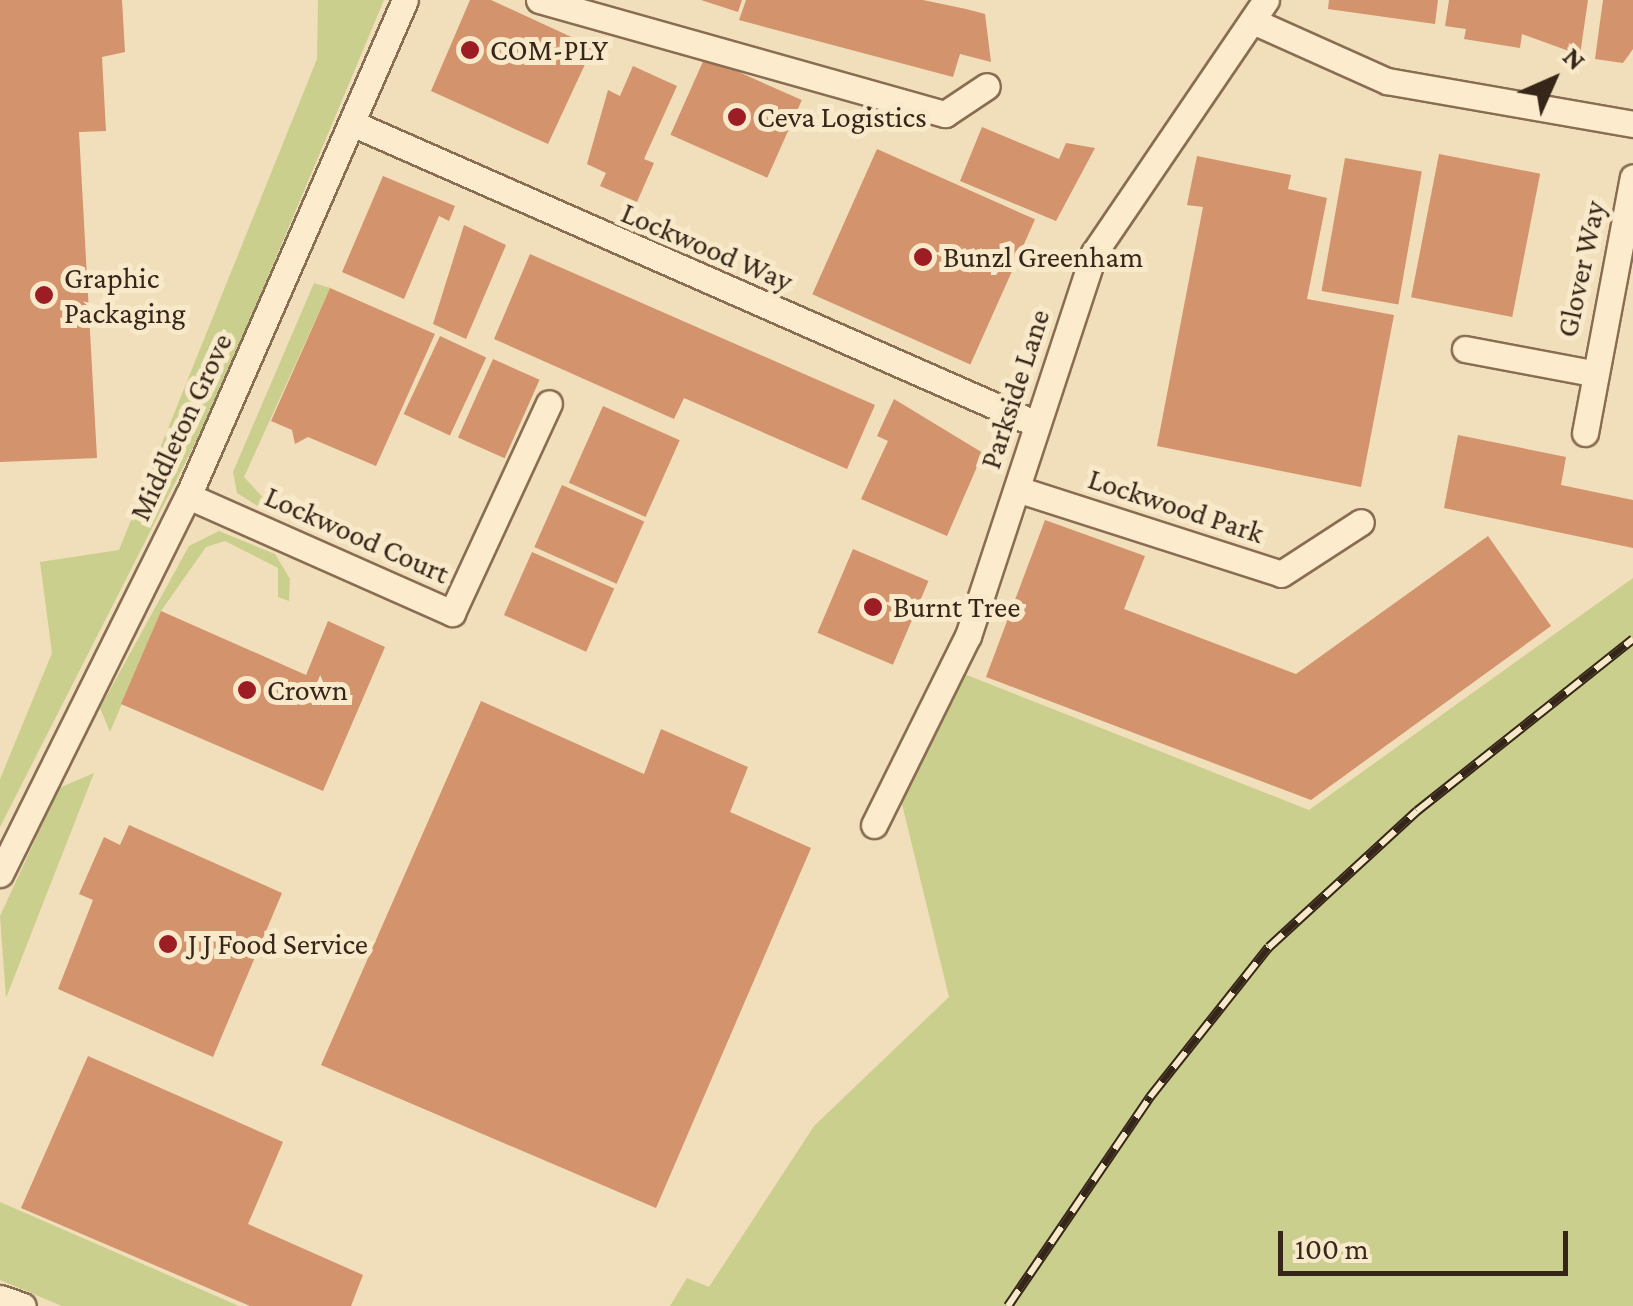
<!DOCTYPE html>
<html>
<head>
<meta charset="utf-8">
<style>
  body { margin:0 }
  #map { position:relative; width:1633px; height:1306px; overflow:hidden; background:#f1deba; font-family:"Crimson Pro",serif }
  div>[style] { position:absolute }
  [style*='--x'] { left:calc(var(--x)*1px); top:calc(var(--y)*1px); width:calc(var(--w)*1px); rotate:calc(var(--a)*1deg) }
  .green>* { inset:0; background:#cacf8d }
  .building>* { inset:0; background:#d3936c; transform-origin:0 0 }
  .roads { filter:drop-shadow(2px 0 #896d53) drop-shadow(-2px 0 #896d53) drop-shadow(0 2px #896d53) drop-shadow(0 -2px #896d53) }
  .minor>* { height:25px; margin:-12.5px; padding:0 12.5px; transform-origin:12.5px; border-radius:12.5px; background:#fceccd }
  .rail>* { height:10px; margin-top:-5px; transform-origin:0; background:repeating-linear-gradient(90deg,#f8e9ca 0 19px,#362619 0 38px); box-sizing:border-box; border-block:2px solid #362619 }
  .dots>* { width:28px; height:28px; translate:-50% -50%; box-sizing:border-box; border:5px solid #f8e9ca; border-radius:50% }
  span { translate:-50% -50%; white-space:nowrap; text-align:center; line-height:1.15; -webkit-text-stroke:10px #f8e9ca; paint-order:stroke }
  .poi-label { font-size:30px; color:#362619 }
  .left { translate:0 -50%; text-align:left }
  .street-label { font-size:30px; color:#362619 }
  .north { position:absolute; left:1503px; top:30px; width:100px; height:100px; -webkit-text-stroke:8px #f8e9ca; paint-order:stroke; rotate:45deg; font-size:28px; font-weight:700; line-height:40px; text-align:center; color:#362619 }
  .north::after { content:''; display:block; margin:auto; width:35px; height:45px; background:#362619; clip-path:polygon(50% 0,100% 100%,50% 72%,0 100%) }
  .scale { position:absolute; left:1278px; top:1231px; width:290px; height:45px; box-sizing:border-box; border:5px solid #362619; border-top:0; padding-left:12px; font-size:30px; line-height:35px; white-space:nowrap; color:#362619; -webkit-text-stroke:8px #f8e9ca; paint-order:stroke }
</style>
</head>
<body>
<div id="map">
  <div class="green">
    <i style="clip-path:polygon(318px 0,384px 0,213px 408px,0 827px,0 779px,52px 653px,40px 562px,119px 550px,317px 59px)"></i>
    <i style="clip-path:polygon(314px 283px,330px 288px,244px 477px,267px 502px,259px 507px,237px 493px,233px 472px)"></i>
    <i style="clip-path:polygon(219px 531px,275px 554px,290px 579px,289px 601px,278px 597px,278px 568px,225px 541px,206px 547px,161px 611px,110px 732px,100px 708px,189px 546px)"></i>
    <i style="clip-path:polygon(1633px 578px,1633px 1306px,670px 1306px,687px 1278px,709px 1287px,814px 1126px,949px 997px,902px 804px,920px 739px,954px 670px,1309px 810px)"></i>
    <i style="clip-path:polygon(94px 773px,6px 998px,0 916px,59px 788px)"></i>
    <i style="clip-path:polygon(0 1202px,239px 1306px,62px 1306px,0 1280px)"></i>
  </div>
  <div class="building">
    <i style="clip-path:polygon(0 0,122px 0,125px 52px,102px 57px,106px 131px,79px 132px,97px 458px,0 462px)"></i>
    <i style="clip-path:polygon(470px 0,491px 0,593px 47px,548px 144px,431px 91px)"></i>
    <i style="clip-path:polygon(701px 0,742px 0,738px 12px)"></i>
    <i style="clip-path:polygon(746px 0,923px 0,966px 9px,985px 14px,991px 62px,960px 54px,953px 77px,739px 20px)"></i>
    <i style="clip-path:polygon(1329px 0,1438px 0,1435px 24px,1328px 9px)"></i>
    <i style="clip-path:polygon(1449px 0,1588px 0,1580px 55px,1522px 34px,1520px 48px,1464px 39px,1466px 29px,1445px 26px)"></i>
    <i style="clip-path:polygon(1603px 0,1633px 0,1633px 49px,1623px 63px,1595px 59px)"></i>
    <i style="left:705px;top:57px;width:106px;height:85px;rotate:24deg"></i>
    <i style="clip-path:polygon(633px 66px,677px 86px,644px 159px,654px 163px,637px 202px,600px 186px,606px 173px,587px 164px,608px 90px,620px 96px)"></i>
    <i style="clip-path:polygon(982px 127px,1059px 159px,1066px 143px,1095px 148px,1056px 221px,960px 181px)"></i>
    <i style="left:877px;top:149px;width:173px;height:159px;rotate:24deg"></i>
    <i style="left:1439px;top:154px;width:103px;height:146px;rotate:11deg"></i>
    <i style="clip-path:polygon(1197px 156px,1291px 175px,1288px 189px,1327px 198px,1307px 299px,1394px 315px,1361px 487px,1157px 446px,1203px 207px,1187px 205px)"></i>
    <i style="left:1345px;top:158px;width:78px;height:135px;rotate:10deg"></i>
    <i style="clip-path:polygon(383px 176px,455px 206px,449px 221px,439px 216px,404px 299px,342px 272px)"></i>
    <i style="clip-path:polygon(464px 225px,506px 245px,466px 339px,433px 324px)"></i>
    <i style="clip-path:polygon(530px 254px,875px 405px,847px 469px,684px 398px,674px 419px,494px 339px)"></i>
    <i style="clip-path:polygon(330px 288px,435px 334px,376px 466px,308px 437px,295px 444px,292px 430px,271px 421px)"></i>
    <i style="left:440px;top:336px;width:51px;height:86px;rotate:25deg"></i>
    <i style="left:493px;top:359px;width:51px;height:86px;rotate:24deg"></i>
    <i style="clip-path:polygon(894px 399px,983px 453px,947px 536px,861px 499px,888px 441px,877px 436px)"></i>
    <i style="left:603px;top:406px;width:84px;height:84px;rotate:24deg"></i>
    <i style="clip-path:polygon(1458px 435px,1566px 457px,1561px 485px,1633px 500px,1633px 548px,1444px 508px)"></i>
    <i style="left:562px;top:485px;width:90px;height:68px;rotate:24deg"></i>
    <i style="clip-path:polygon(1045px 520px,1145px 556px,1124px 609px,1296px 674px,1488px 536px,1551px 626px,1311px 800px,986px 677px)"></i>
    <i style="left:853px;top:549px;width:82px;height:91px;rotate:23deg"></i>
    <i style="left:532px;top:552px;width:90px;height:69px;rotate:24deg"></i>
    <i style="clip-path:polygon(161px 611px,306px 675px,328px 621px,385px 647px,323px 791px,121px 704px)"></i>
    <i style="clip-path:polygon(481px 701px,644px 774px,661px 729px,748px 767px,730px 812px,811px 848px,656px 1208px,321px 1065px)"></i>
    <i style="clip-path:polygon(129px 825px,282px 893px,213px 1057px,58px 989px,93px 900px,79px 894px,104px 837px,120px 845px)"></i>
    <i style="clip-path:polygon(88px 1056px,283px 1142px,248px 1224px,363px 1275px,351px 1306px,250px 1306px,21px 1208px)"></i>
  </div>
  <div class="roads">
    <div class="minor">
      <i style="--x:539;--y:0;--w:422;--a:15.7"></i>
      <i style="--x:945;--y:114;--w:50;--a:-33.7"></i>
      <i style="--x:1255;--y:22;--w:145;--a:24.1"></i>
      <i style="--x:1387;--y:81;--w:250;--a:9.9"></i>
      <i style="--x:354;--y:124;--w:745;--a:23.74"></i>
      <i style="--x:1465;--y:349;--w:129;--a:10.7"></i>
      <i style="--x:1585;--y:433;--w:260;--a:-79.4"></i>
      <i style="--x:1017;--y:489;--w:277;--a:17.8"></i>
      <i style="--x:1281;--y:574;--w:95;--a:-33"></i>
      <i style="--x:188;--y:496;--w:289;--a:23.9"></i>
      <i style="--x:452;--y:613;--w:231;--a:-65.2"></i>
      <i style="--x:874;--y:825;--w:211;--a:-63.6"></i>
      <i style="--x:968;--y:636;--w:403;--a:-71.8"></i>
      <i style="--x:1094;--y:253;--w:306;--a:-55.8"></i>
      <i style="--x:0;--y:874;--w:422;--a:-63.6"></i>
      <i style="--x:188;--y:496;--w:541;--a:-66.37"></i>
      <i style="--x:0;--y:1298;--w:24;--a:19"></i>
    </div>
  </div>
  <div class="rail">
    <i style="--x:1008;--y:1306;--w:253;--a:-55.8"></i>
    <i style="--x:1150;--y:1097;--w:191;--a:-51.6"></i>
    <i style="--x:1269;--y:947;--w:201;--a:-42.6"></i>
    <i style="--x:1417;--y:811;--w:276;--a:-38.5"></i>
  </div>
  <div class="dots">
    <i style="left:470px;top:50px;background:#9c1e24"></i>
    <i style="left:737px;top:117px;background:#9c1e24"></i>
    <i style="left:923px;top:257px;background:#9c1e24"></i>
    <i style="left:44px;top:295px;background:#9c1e24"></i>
    <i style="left:873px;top:607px;background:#9c1e24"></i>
    <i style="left:247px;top:690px;background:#9c1e24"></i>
    <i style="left:168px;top:944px;background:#9c1e24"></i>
  </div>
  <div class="poi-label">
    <span class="left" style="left:490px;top:50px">COM-PLY</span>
    <span class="left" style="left:757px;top:117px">Ceva Logistics</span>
    <span class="left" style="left:943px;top:257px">Bunzl Greenham</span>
    <span class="left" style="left:64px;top:295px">Graphic<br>Packaging</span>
    <span class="left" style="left:893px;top:607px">Burnt Tree</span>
    <span class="left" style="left:267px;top:690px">Crown</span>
    <span class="left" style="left:188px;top:944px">J J Food Service</span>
  </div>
  <div class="street-label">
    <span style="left:707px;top:247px;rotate:23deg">Lockwood Way</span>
    <span style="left:1581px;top:269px;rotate:-78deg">Glover Way</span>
    <span style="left:1015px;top:389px;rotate:-72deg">Parkside Lane</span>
    <span style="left:181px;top:427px;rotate:-65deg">Middleton Grove</span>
    <span style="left:1176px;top:506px;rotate:18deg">Lockwood Park</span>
    <span style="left:357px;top:535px;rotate:24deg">Lockwood Court</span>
  </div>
  <div class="north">N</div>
  <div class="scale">100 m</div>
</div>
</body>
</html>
